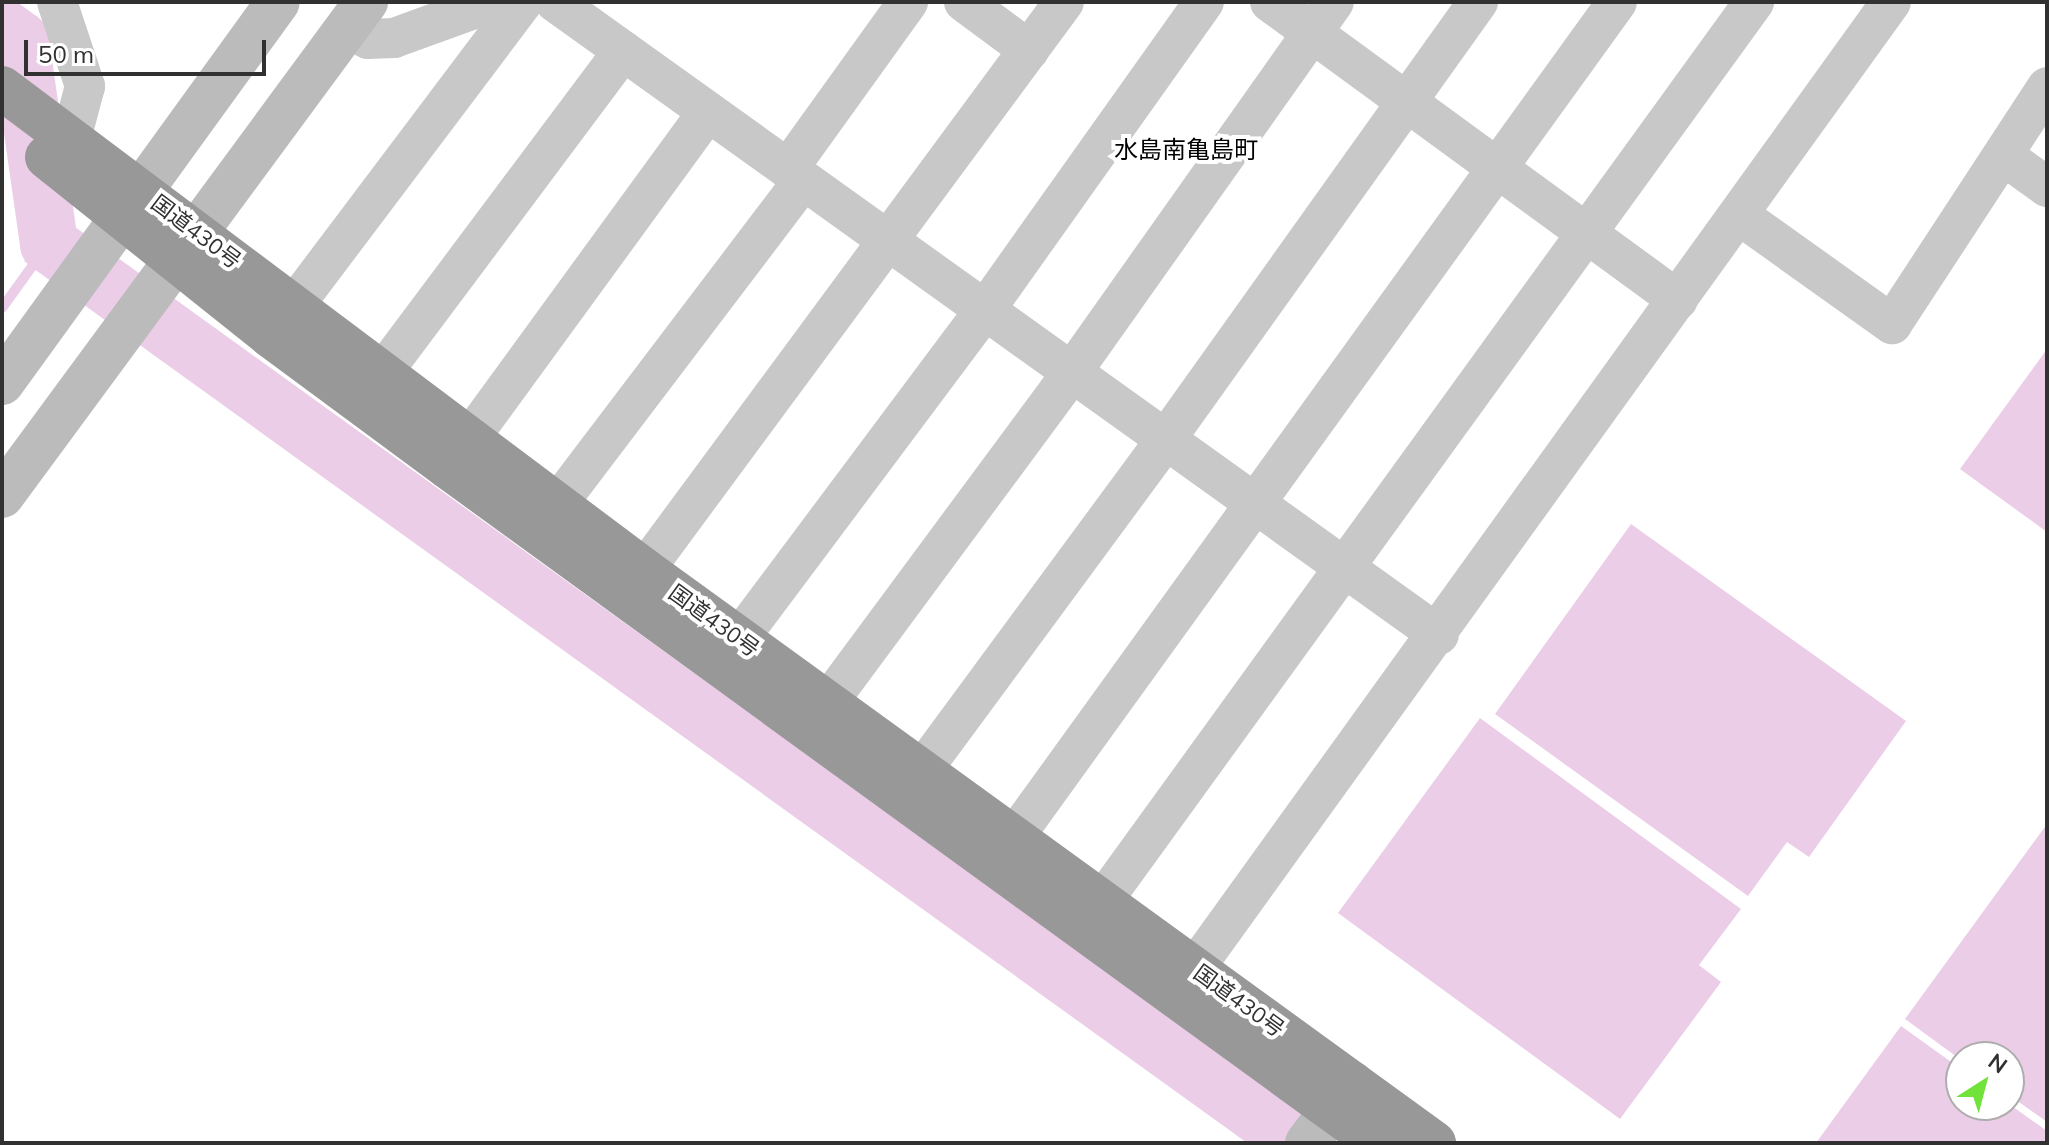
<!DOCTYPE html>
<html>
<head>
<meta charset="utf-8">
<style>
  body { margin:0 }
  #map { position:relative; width:2049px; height:1145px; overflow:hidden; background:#fff; font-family:Mulish,"Noto Sans JP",sans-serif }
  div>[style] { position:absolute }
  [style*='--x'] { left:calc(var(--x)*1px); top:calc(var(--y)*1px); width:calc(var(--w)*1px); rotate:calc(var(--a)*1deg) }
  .water>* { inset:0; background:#eccde8 }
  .stream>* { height:10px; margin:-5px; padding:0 5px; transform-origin:5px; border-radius:5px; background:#eccde8 }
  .river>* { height:58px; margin:-29px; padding:0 29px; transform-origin:29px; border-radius:29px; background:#eccde8 }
  .street>* { height:40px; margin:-20px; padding:0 20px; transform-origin:20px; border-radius:20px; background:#c8c8c8 }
  .secondary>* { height:44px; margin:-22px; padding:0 22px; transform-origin:22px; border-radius:22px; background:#bbb }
  .highway>* { height:44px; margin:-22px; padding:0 22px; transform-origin:22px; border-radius:22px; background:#989898 }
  span { translate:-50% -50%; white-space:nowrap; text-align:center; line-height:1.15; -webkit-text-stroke:8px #fff; paint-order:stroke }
  .street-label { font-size:22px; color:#313131 }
  .neighbourhood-label { font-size:24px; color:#000 }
  .frame { position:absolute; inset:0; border:4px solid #313131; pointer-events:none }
  .north { position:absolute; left:1945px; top:1041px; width:80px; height:80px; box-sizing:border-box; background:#fff; border:2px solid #adadad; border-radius:50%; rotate:36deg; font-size:22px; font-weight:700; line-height:32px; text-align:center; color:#313131 }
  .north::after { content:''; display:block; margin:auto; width:28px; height:36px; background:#71e239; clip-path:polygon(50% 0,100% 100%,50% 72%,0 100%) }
  .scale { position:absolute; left:24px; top:40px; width:242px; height:36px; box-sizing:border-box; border:4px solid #313131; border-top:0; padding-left:10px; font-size:24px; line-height:28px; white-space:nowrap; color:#313131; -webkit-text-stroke:6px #fff; paint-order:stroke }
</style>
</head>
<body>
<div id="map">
  <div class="water">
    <i style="clip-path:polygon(2px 2px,11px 2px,37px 22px,45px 84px,2px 53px)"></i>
    <i style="clip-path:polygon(20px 208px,60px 241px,38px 271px,24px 261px,30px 253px)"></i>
    <i style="clip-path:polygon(2047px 349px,2047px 532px,1960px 469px)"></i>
    <i style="clip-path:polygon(1631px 524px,1906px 721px,1809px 857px,1787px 842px,1748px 896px,1495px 714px)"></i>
    <i style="clip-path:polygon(1480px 718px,1741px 909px,1699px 965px,1721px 982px,1620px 1119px,1338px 913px)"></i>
    <i style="clip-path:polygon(2047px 824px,2047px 1122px,2009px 1095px,2009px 1057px,1961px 1057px,1961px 1060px,1905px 1019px)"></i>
    <i style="clip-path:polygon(1901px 1026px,1961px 1069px,1961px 1105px,2009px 1104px,2047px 1131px,2047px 1143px,1816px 1143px)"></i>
  </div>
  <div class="stream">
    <i style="--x:41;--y:254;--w:5;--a:127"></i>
    <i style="--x:38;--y:258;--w:35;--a:37"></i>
    <i style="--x:82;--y:291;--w:48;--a:35.7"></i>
    <i style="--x:2;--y:308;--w:62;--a:-54.2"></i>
    <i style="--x:137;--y:331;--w:1390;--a:35.75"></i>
  </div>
  <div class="river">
    <i style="--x:2;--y:27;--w:22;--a:36"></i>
    <i style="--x:20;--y:40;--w:206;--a:81.9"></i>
    <i style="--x:49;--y:244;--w:1538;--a:35.77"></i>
  </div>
  <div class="street">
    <i style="--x:57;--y:2;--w:89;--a:71.6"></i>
    <i style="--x:85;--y:86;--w:55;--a:104.8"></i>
    <i style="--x:555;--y:2;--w:1087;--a:35.61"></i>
    <i style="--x:964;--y:2;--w:81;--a:36.4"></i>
    <i style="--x:1270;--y:2;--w:505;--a:36.14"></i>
    <i style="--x:347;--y:27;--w:24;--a:30"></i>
    <i style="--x:368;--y:39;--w:26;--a:-2"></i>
    <i style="--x:394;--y:38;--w:105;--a:-20"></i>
    <i style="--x:2004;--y:156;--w:53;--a:35.8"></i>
    <i style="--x:788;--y:169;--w:206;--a:-54.3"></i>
    <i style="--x:1739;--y:215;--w:188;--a:35.5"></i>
    <i style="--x:1892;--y:324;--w:283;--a:-56.8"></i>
    <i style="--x:275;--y:331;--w:412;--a:-53"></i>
    <i style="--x:362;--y:400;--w:436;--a:-53.2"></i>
    <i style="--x:451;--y:464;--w:436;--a:-53.9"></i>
    <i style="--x:537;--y:531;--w:440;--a:-52.8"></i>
    <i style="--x:626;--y:595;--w:737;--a:-53.55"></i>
    <i style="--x:720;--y:664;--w:442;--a:-53.2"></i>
    <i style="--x:985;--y:310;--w:378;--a:-54.6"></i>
    <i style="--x:809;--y:728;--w:443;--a:-53.5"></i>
    <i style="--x:1072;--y:372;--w:453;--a:-54.7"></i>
    <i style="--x:903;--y:796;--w:443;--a:-53.6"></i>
    <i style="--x:1166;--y:439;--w:537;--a:-54.47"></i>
    <i style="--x:994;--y:865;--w:1064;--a:-54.17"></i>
    <i style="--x:1083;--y:928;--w:1144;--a:-54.07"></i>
    <i style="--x:1174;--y:997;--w:1226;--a:-54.22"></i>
  </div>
  <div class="secondary">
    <i style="--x:2;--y:383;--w:470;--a:-54.1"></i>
    <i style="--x:2;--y:496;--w:614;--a:-53.62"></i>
    <i style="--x:1307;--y:1143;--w:75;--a:-53.1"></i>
  </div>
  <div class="highway">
    <i style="--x:2;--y:88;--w:803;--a:36.9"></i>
    <i style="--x:644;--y:570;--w:976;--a:35.95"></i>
    <i style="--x:47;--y:157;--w:287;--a:38.6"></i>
    <i style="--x:271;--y:336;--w:220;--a:36.5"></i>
    <i style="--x:448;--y:467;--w:1150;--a:36.01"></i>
  </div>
  <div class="street-label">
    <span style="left:196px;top:232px;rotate:37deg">国道430号</span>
    <span style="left:714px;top:621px;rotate:36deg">国道430号</span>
    <span style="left:1239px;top:1001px;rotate:36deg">国道430号</span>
  </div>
  <div class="neighbourhood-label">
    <span style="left:1186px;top:150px">水島南亀島町</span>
  </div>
  <div class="frame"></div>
  <div class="north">N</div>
  <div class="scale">50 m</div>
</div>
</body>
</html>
